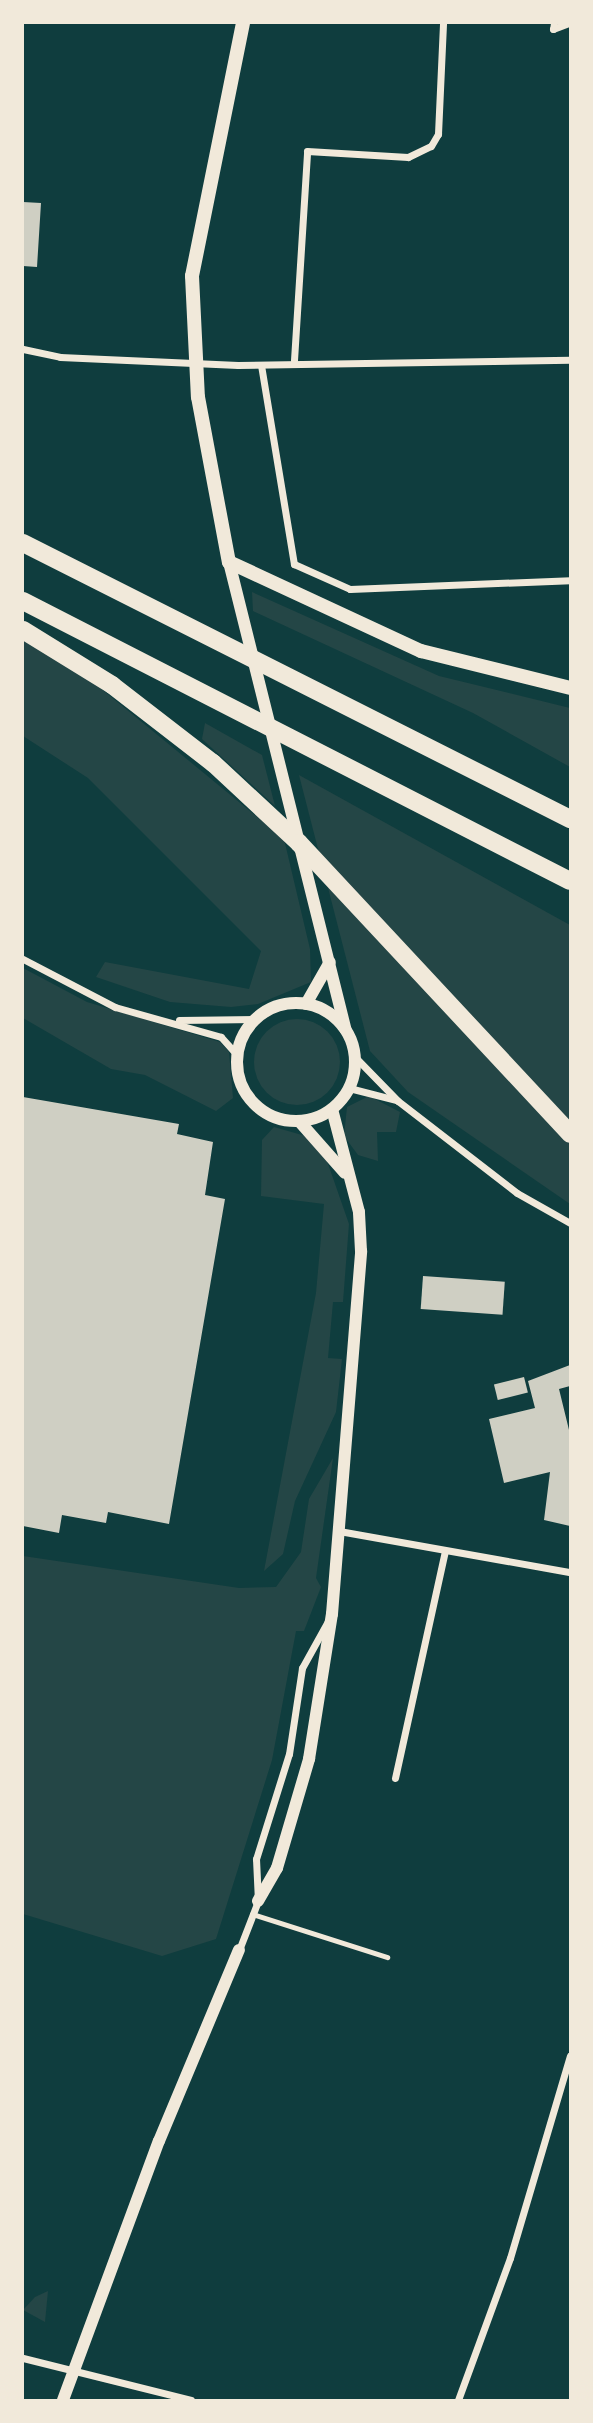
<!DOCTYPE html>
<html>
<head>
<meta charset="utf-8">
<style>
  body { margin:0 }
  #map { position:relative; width:593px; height:2423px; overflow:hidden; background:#0f3d3e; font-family:"Public Sans",sans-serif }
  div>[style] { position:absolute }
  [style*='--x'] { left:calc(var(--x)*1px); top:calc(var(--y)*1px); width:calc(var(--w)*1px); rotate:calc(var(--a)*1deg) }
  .green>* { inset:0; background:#244646 }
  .round { border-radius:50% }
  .building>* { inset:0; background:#cfcfc3; transform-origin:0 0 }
  .service>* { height:5px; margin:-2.5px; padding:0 2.5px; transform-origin:2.5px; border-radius:2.5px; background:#f1e9da }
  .minor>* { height:7px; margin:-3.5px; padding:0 3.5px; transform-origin:3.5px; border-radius:3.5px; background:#f1e9da }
  .tertiary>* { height:12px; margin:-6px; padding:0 6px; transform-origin:6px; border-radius:6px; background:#f1e9da }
  .tertiary>.ring { margin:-6px; padding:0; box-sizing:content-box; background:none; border:12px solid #f1e9da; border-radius:50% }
  .secondary>* { height:14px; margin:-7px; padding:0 7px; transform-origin:7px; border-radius:7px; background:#f1e9da }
  .motorway>* { height:18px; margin:-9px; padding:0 9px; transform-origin:9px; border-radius:9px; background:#f1e9da }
  span { translate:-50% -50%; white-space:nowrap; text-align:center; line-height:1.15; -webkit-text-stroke:6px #f1e9da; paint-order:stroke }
  .frame { position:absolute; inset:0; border:24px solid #f1e9da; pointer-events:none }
</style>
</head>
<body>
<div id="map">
  <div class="green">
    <i style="clip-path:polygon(252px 592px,439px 676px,570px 708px,570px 767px,473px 713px,253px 611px)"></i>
    <i style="clip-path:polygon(23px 634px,53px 649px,284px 839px,310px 949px,311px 982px,258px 1004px,231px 1007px,170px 1002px,96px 977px,105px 962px,249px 989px,261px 951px,88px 778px,23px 736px)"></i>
    <i style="clip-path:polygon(205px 723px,262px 755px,275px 806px,202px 739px)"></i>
    <i style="clip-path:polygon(299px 775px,570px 925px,570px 1204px,408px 1092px,370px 1051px)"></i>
    <i style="clip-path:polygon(23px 968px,87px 1002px,220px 1042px,229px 1052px,233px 1098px,216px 1111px,145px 1075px,111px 1069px,23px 1018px)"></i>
    <i class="round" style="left:254px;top:1019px;width:86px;height:86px"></i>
    <i style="clip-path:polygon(369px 1096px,400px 1112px,396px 1132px,377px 1132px,378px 1161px,358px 1155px,344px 1136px,347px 1107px)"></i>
    <i style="clip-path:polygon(274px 1127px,309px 1137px,326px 1158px,349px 1224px,343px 1302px,333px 1302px,328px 1358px,342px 1359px,336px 1412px,295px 1501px,283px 1554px,264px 1571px,316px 1293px,324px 1204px,261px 1196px,262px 1140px)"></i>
    <i style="clip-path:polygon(333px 1458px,316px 1578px,321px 1587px,304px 1631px,296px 1631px,272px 1760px,216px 1939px,162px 1956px,23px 1914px,23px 1556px,239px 1588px,276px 1587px,301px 1552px,309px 1499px)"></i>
    <i style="clip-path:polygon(48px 2291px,45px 2322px,23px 2310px,35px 2297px)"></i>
  </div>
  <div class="building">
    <i style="clip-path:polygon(23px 202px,41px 203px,37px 267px,23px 266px)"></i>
    <i style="clip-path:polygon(23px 1097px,179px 1124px,177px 1134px,213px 1142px,205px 1195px,225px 1199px,169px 1524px,108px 1512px,106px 1523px,62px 1515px,59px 1533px,23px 1526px)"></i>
    <i style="left:423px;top:1276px;width:82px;height:33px;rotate:4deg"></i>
    <i style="clip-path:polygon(570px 1365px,570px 1386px,559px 1389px,570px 1434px,570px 1526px,544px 1520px,550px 1472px,504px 1483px,489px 1419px,535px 1408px,528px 1381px)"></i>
    <i style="left:524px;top:1377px;width:16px;height:31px;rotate:76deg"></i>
  </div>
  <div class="service">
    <i style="--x:252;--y:1914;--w:142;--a:17.7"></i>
  </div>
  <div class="minor">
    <i style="--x:554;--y:23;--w:6;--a:99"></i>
    <i style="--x:553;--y:29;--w:17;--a:-21"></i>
    <i style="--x:23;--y:349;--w:38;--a:12"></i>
    <i style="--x:60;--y:357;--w:178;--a:2.6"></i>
    <i style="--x:238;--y:365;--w:332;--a:-0.9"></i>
    <i style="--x:294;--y:360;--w:209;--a:-86.4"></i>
    <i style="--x:307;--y:151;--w:101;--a:3.4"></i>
    <i style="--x:408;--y:157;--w:25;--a:-26"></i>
    <i style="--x:431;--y:146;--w:14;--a:-60"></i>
    <i style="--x:438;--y:134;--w:111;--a:-87.4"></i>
    <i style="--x:261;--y:365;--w:202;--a:80.6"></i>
    <i style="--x:294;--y:564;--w:61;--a:24.1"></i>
    <i style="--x:350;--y:589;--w:220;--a:-2.3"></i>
    <i style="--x:23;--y:959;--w:104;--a:27.6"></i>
    <i style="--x:115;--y:1007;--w:110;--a:15.8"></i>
    <i style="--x:221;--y:1037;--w:25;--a:48"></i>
    <i style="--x:179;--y:1020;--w:77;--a:-0.7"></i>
    <i style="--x:356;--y:1058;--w:60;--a:45.7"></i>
    <i style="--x:398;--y:1101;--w:150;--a:37.7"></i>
    <i style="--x:517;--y:1193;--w:61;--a:29.5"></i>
    <i style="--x:349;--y:1088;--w:49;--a:14.3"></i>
    <i style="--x:339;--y:1531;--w:235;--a:10.1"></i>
    <i style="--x:395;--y:1778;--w:232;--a:-77.6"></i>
    <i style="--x:239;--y:1950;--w:53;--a:-68.8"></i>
    <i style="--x:258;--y:1901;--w:42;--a:-92.7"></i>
    <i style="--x:256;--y:1859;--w:110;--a:-72.6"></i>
    <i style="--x:289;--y:1754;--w:87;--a:-81.4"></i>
    <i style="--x:302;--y:1668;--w:54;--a:-61"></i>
    <i style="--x:23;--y:2358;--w:173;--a:14"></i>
    <i style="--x:458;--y:2400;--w:151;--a:-69.9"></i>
    <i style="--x:510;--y:2258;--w:211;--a:-73.5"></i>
  </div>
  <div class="tertiary">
    <i style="--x:229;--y:562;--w:482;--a:76"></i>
    <i class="ring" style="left:237px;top:1003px;width:106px;height:106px"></i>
    <i style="--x:306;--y:1004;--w:48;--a:-60.3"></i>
    <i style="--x:299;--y:1121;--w:69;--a:48.5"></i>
    <i style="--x:258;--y:1901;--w:38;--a:-60"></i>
    <i style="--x:277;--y:1868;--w:114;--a:-73.6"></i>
    <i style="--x:309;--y:1759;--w:147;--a:-81"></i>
    <i style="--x:332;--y:1614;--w:364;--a:-85.4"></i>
    <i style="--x:361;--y:1251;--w:39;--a:-93"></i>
    <i style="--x:359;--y:1212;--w:106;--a:-104.7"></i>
    <i style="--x:63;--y:2400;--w:276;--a:-69.7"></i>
    <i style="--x:159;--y:2141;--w:207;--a:-67.3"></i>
  </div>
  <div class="secondary">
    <i style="--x:243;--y:23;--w:258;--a:101.4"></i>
    <i style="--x:192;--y:276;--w:121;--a:87.2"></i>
    <i style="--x:198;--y:397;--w:168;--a:79.4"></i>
    <i style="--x:229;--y:562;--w:212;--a:24.9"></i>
    <i style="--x:421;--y:651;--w:154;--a:13.9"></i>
  </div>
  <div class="motorway">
    <i style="--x:23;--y:543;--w:613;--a:26.77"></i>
    <i style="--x:23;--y:601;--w:614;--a:27.11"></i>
    <i style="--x:23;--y:630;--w:105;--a:31.7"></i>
    <i style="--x:112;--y:685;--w:128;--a:37.7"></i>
    <i style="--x:213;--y:763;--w:117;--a:42.9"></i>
    <i style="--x:299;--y:843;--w:398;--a:47"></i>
  </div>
  <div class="frame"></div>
</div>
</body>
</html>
